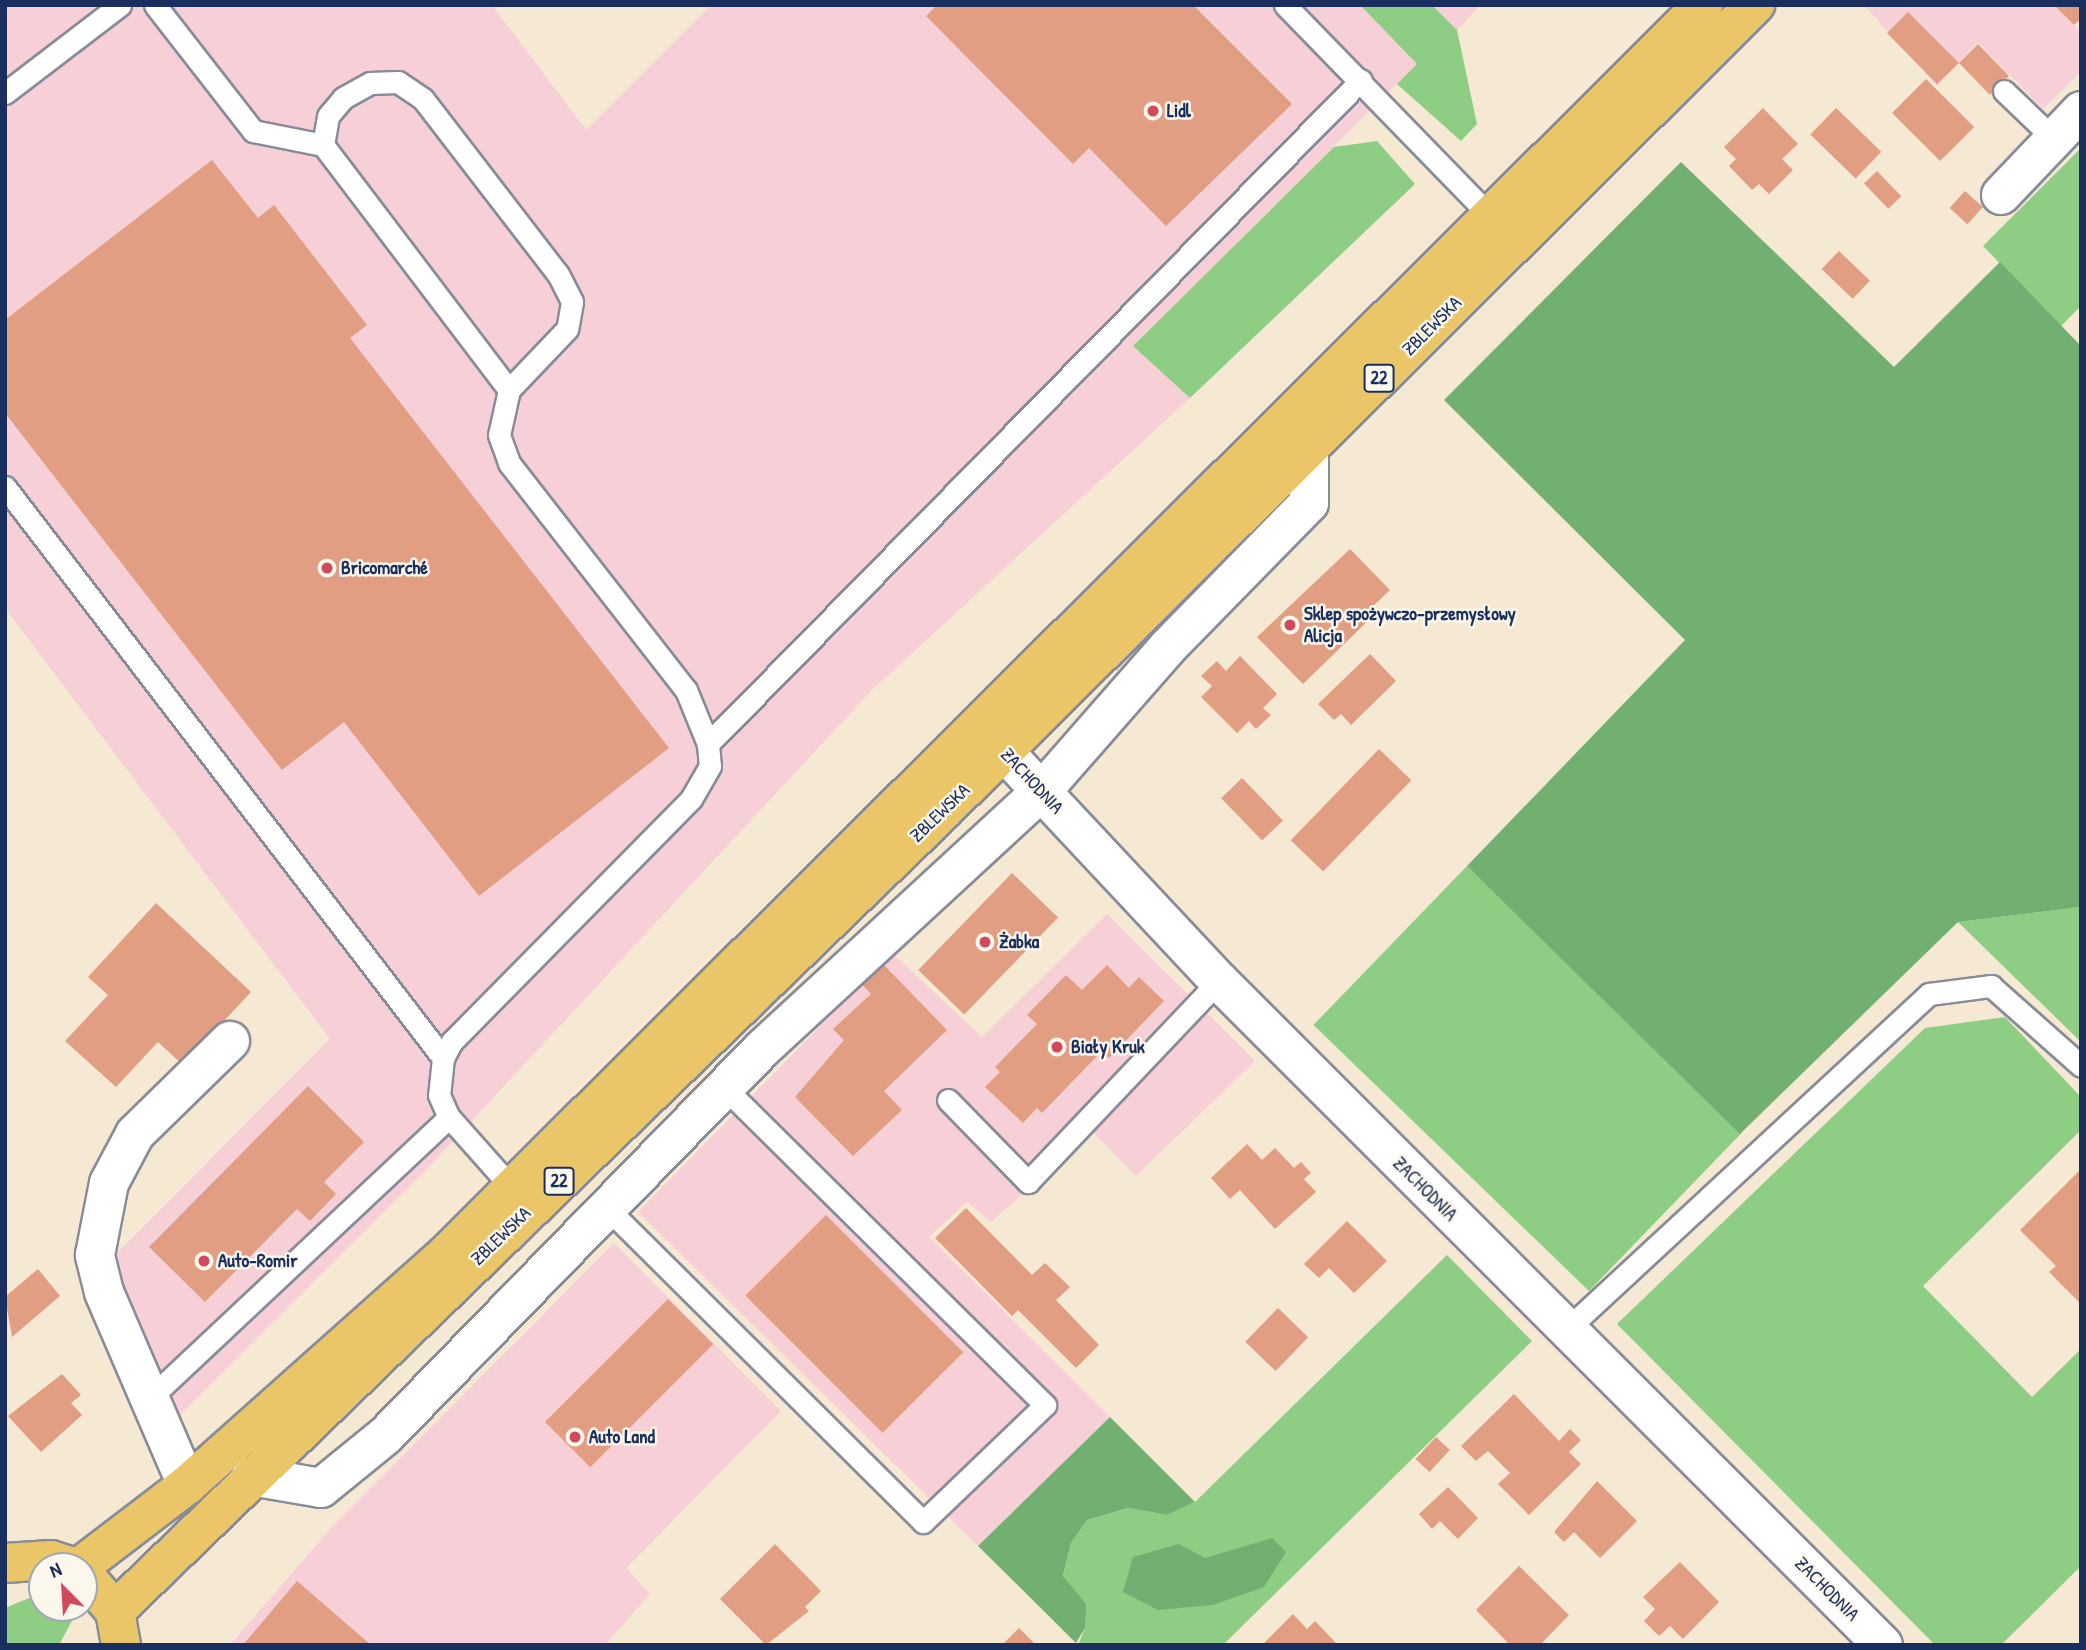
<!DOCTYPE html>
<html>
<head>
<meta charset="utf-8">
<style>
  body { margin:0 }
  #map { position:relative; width:2086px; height:1650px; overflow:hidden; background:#f6e9d3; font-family:"Patrick Hand",sans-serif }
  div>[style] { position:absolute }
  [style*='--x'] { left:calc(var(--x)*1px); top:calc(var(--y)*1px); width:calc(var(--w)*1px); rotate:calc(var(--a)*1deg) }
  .built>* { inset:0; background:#f6cfd7 }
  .green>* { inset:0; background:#8dcd84; transform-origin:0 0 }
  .forest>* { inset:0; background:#72b072 }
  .building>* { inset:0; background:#e19e83; transform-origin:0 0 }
  .roads { filter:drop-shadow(2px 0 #888c98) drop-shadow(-2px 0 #888c98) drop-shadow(0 2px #888c98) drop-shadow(0 -2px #888c98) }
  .service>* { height:21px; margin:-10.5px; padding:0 10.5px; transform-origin:10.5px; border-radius:10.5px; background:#fff }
  .minor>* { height:38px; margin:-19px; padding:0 19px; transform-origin:19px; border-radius:19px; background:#fff }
  .primary>* { height:38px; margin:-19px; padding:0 19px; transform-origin:19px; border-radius:19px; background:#eac669 }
  .dots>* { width:19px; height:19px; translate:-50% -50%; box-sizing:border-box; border:4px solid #fbf7ec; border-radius:50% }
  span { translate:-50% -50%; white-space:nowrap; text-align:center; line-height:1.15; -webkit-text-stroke:5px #fbf7ec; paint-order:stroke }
  .shield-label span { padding:2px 5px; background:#fbf7ec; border:2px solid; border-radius:5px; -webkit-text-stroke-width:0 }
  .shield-label { font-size:18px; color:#1b2f5e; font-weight:700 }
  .poi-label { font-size:19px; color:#1b2f5e; font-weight:700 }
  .left { translate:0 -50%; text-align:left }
  .street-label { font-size:19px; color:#1b2f5e }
  .frame { position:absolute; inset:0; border:7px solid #1b2f5e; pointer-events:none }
  .north { position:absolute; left:28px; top:1552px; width:70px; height:70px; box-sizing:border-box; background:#fbf7ec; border:2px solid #a1a7b3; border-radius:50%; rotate:336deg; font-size:19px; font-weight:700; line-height:28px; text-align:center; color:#1b2f5e }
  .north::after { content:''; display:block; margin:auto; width:24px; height:32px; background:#d1495b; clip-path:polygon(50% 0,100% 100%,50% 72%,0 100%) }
</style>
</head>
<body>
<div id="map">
  <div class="built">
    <i style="clip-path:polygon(5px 5px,492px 5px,586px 130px,711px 5px,1360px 5px,1417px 64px,1133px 346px,1190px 398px,871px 691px,428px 1168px,170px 1425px,109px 1261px,330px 1039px,5px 608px)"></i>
    <i style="clip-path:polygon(1432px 5px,1481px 5px,1457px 30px)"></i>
    <i style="clip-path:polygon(1864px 5px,2054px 5px,2081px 32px,2081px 72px,2043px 109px,1978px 42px,1937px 86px)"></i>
    <i style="clip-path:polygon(1107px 914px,1255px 1061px,1136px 1176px,1093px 1132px,991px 1222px,967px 1202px,929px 1237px,1110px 1417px,978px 1546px,638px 1212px,892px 953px,982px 1037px)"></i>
    <i style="clip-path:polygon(614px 1243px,781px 1411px,626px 1568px,650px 1594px,605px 1645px,230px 1645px,332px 1527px)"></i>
  </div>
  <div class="green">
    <i style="clip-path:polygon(1360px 5px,1432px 5px,1457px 30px,1477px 124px,1461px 141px,1397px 84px,1417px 64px)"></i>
    <i style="clip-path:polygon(1377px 141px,1415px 184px,1190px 398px,1133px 346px,1334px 147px)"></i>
    <i style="clip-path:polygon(2081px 148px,2081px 306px,2061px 326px,1983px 246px)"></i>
    <i style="left:1467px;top:866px;width:383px;height:221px;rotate:44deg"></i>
    <i style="clip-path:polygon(2081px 907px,2081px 1042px,1958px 922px)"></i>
    <i style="clip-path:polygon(2005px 1017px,2081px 1097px,2081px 1130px,1923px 1286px,2032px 1397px,2081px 1349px,2081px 1566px,2001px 1645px,1935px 1645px,1617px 1324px,1925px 1028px)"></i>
    <i style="clip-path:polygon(1447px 1255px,1532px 1341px,1223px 1645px,1078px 1645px,1085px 1628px,1063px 1577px,1071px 1543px,1087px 1520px,1130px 1508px,1167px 1515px,1195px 1502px)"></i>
    <i style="clip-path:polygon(29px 1598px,42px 1600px,42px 1608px,62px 1608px,73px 1619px,59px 1645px,5px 1645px,5px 1608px)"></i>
  </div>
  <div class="forest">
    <i style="clip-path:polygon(1681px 162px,1894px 367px,2000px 262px,2081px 346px,2081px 907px,1958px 922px,1740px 1134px,1467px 866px,1685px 640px,1444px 400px)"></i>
    <i style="clip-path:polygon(1110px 1417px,1195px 1502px,1167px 1515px,1129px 1508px,1087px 1520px,1071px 1543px,1063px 1576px,1086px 1604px,1085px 1628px,1076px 1643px,978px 1546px)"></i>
    <i style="clip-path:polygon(1272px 1538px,1286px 1552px,1264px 1587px,1213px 1605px,1158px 1610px,1123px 1592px,1133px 1557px,1179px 1544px,1205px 1558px)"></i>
  </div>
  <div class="building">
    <i style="clip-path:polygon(937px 5px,1193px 5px,1292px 104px,1166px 226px,1089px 148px,1073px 164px,926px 16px)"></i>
    <i style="clip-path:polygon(2054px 5px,2081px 5px,2081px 19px,2074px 25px)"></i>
    <i style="clip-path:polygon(1908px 12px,1959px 63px,1978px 44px,2009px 76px,1990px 95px,1959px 63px,1937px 84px,1887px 33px)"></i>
    <i style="left:1926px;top:79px;width:68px;height:48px;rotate:45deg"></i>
    <i style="clip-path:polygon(1763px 108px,1798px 144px,1782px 159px,1793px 170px,1769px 194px,1759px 184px,1752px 190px,1729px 166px,1736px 159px,1724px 147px)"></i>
    <i style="left:1836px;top:108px;width:63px;height:37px;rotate:44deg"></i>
    <i style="clip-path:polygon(212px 160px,258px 218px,274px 205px,367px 325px,350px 338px,669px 748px,479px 896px,344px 722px,282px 770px,5px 413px,5px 320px)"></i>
    <i style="left:1877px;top:171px;width:35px;height:18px;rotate:46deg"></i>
    <i style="left:1965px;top:191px;width:24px;height:23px;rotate:42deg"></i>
    <i style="left:1839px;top:251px;width:43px;height:25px;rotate:44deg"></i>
    <i style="clip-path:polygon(1350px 549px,1390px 590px,1371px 608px,1376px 613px,1303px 684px,1257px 637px)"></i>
    <i style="clip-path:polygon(1370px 654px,1396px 681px,1351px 725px,1341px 714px,1334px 720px,1318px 704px)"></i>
    <i style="clip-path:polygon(1240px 656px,1277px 694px,1263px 708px,1271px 715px,1256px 729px,1249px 721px,1237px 733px,1201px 697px,1212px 686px,1201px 676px,1217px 661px,1226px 671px)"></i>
    <i style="left:1379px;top:749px;width:45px;height:127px;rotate:44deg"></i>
    <i style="left:1242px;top:778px;width:59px;height:29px;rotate:46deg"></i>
    <i style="left:1012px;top:873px;width:64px;height:135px;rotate:44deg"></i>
    <i style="clip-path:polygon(156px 903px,251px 992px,183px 1065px,158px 1042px,116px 1087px,65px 1041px,108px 995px,88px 977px)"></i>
    <i style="clip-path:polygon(881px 962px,947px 1030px,884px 1091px,902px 1110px,853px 1156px,795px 1097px,844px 1040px,833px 1029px,871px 994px,860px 982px)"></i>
    <i style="clip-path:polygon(1107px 965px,1129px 988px,1139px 977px,1164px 1001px,1109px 1058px,1102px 1051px,1042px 1113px,1037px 1108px,1023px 1123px,985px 1087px,1000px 1072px,995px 1067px,1037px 1024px,1027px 1015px,1066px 975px,1082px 990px)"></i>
    <i style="clip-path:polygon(308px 1086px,364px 1142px,324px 1182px,336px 1194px,310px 1221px,297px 1209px,205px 1302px,149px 1247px)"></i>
    <i style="clip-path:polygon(1247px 1144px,1262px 1160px,1275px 1148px,1294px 1168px,1301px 1162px,1311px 1173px,1304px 1179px,1316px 1192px,1275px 1229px,1240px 1190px,1230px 1199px,1211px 1178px)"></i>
    <i style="clip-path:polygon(2081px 1169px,2081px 1304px,2049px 1272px,2056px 1266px,2020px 1230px)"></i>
    <i style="clip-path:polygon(966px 1208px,1032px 1275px,1045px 1263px,1070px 1287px,1056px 1300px,1099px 1345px,1076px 1368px,1018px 1310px,1012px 1316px,935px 1238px)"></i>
    <i style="left:826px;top:1215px;width:194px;height:114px;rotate:45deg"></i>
    <i style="clip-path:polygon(1347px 1221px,1387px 1261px,1354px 1293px,1329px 1268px,1319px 1278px,1304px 1264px)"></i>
    <i style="clip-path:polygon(38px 1269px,60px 1296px,12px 1337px,5px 1297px)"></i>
    <i style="left:668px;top:1299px;width:64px;height:174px;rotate:45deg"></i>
    <i style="left:1278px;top:1308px;width:42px;height:47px;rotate:44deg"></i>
    <i style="clip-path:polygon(62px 1374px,81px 1395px,71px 1403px,82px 1415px,41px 1452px,8px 1416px)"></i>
    <i style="clip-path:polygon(1514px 1394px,1559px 1441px,1570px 1429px,1581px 1440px,1569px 1452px,1581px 1464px,1529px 1515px,1498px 1484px,1510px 1473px,1488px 1451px,1476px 1461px,1461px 1446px)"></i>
    <i style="left:1436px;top:1437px;width:19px;height:30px;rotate:43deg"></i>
    <i style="clip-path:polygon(1597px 1481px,1637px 1521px,1600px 1558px,1574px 1532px,1564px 1542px,1554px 1532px)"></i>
    <i style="clip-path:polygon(1448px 1487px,1478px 1518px,1458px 1539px,1440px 1521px,1432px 1529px,1419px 1514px)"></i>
    <i style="clip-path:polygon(775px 1544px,821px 1591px,805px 1607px,809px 1611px,766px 1645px,720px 1599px)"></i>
    <i style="clip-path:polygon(1680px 1562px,1719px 1602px,1683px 1639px,1670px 1626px,1659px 1636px,1644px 1621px,1655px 1609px,1643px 1597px)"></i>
    <i style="clip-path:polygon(1519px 1566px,1569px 1615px,1540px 1645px,1510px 1645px,1476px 1610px)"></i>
    <i style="clip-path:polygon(297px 1581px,371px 1645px,243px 1645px)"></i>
    <i style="clip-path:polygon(1293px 1614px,1307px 1629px,1315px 1621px,1338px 1645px,1262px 1645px)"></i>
    <i style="clip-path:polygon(1019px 1628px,1036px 1645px,1002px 1645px)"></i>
  </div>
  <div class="roads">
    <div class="service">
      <i style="--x:155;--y:5;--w:160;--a:52.1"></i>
      <i style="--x:253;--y:131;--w:71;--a:11.3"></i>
      <i style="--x:1285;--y:5;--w:294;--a:45.8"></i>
      <i style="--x:2004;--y:91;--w:69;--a:43.8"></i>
      <i style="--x:5;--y:93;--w:145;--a:-37.4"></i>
      <i style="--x:509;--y:390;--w:308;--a:-127.2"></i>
      <i style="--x:323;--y:145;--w:29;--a:-80"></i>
      <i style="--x:328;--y:116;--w:23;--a:-50"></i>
      <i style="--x:343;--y:98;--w:31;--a:-29"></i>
      <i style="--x:370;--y:83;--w:28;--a:-2"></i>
      <i style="--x:398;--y:82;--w:30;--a:34"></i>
      <i style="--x:423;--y:99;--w:221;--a:52.4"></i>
      <i style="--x:558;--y:274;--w:31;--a:63"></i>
      <i style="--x:572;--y:302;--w:27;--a:100"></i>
      <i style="--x:567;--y:329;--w:84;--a:133.6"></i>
      <i style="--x:509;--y:390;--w:46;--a:102.5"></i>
      <i style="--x:499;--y:435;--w:30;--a:70"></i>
      <i style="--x:509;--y:463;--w:288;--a:52.1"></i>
      <i style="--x:686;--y:690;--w:58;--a:67.8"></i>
      <i style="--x:708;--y:744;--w:22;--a:85"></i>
      <i style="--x:710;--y:766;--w:38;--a:120"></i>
      <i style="--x:691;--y:799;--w:340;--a:134.6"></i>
      <i style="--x:452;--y:1041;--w:19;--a:118"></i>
      <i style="--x:443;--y:1058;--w:37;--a:96"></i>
      <i style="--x:439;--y:1095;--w:24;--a:66"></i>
      <i style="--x:449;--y:1117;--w:95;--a:48.4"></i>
      <i style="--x:5;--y:487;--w:720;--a:52.51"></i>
      <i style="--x:708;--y:744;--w:931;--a:-45.48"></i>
      <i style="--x:948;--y:1100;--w:115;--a:45.7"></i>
      <i style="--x:1028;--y:1182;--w:277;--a:-46.5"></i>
      <i style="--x:610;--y:1211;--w:441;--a:44.8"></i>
      <i style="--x:923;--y:1522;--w:169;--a:-43.8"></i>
      <i style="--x:1045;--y:1405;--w:450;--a:-135.3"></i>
      <i style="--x:1566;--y:1330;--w:495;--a:-42.8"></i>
      <i style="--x:1929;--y:994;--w:63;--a:-7.4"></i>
      <i style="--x:1991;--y:986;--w:120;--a:41.6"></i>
      <i style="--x:150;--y:1398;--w:410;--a:-43.2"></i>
    </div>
    <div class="minor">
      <i style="--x:2001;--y:195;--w:116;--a:-46.4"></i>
      <i style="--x:981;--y:727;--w:348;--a:46.9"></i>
      <i style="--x:1219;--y:981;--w:939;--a:45"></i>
      <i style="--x:251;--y:1476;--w:71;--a:9.7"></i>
      <i style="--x:321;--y:1488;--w:84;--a:-39.2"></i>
      <i style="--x:386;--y:1435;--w:539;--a:-45.75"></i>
      <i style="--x:762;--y:1049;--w:381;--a:-42.7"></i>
      <i style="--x:1042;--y:791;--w:190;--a:-48.8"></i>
      <i style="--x:1167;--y:648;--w:203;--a:-45.6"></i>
      <i style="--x:1309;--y:503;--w:54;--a:-90"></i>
      <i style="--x:187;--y:1485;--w:210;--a:-113.3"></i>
      <i style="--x:104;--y:1292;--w:38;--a:-104"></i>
      <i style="--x:95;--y:1255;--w:73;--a:-79"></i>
      <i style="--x:109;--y:1183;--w:55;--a:-62"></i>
      <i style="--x:135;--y:1134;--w:133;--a:-44.4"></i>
    </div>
    <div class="primary">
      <i style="--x:5;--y:1563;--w:46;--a:-3.7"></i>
      <i style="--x:51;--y:1560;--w:19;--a:18"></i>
      <i style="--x:81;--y:1566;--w:133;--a:-37.4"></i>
      <i style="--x:187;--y:1485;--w:348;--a:-41.7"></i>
      <i style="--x:447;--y:1253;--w:1771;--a:-44.82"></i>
      <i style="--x:84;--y:1575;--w:48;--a:49.3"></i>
      <i style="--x:115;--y:1611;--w:35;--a:80"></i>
      <i style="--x:115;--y:1611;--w:1150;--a:-44.01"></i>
      <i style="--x:942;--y:812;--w:1146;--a:-44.79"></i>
    </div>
  </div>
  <div class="dots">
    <i style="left:1153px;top:111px;background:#d1495b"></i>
    <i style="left:327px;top:568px;background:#d1495b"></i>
    <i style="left:1290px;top:625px;background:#d1495b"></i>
    <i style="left:985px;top:942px;background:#d1495b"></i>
    <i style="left:1057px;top:1047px;background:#d1495b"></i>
    <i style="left:204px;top:1261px;background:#d1495b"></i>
    <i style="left:575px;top:1437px;background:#d1495b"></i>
  </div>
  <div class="shield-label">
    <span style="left:1379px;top:378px">22</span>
    <span style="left:559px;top:1181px">22</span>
  </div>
  <div class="poi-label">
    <span class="left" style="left:1167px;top:111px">Lidl</span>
    <span class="left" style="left:341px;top:568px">Bricomarché</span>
    <span class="left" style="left:1304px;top:625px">Sklep spożywczo-przemysłowy<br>Alicja</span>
    <span class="left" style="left:999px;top:942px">Żabka</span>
    <span class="left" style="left:1071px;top:1047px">Biały Kruk</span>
    <span class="left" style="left:218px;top:1261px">Auto-Romir</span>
    <span class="left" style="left:589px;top:1437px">Auto Land</span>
  </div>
  <div class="street-label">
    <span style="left:1432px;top:326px;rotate:-45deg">ZBLEWSKA</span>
    <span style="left:1032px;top:781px;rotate:47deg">ZACHODNIA</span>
    <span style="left:940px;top:813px;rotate:-44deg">ZBLEWSKA</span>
    <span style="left:1425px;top:1189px;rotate:45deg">ZACHODNIA</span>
    <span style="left:501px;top:1236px;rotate:-44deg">ZBLEWSKA</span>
    <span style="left:1827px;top:1589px;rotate:45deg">ZACHODNIA</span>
  </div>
  <div class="frame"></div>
  <div class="north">N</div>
</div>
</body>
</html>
